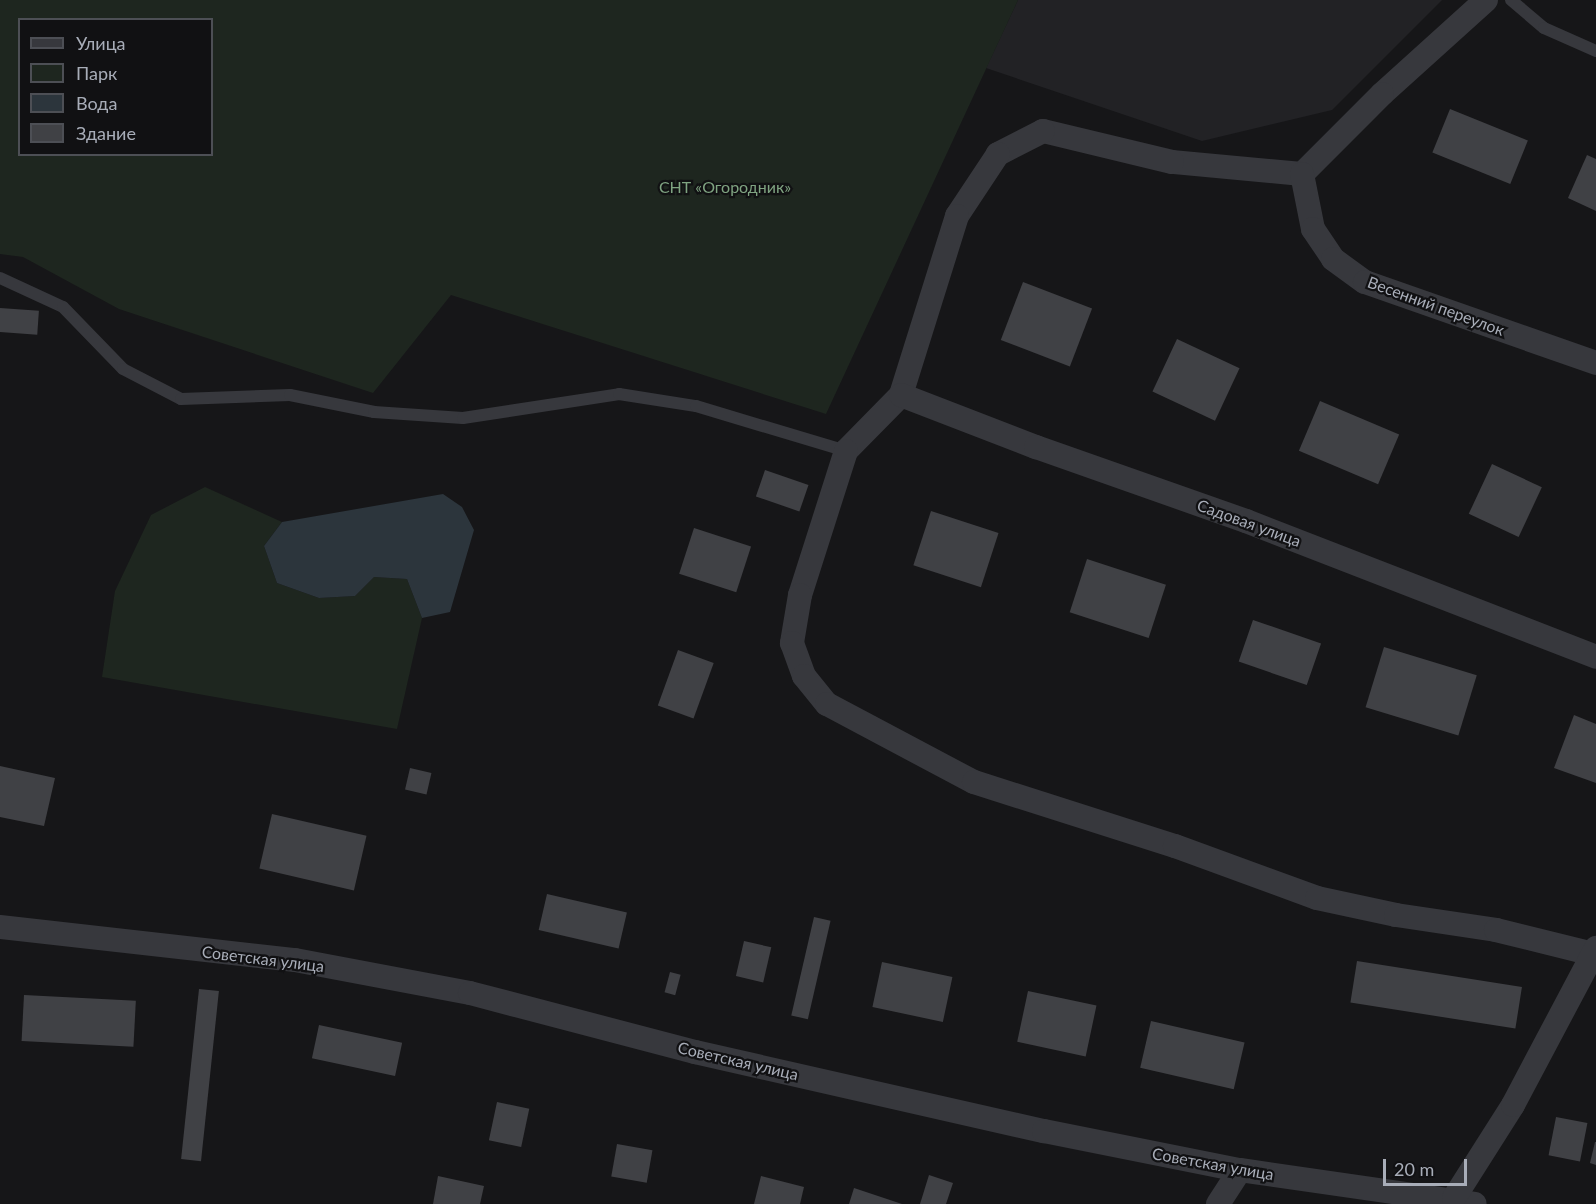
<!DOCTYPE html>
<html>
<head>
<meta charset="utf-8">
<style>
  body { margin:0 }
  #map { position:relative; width:1596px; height:1204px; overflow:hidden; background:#161618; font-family:Lato,sans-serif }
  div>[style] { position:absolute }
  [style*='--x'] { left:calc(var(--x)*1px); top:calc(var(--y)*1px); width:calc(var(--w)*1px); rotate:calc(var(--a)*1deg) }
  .built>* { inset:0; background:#222225 }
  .green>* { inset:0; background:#1e261f }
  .water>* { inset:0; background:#2c353c }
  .building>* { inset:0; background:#404145; transform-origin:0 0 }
  .lane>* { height:12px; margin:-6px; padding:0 6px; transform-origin:6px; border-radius:6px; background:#37383d }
  .street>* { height:24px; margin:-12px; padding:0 12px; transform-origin:12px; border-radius:12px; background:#37383d }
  span { translate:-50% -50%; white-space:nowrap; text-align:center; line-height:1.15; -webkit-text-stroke:4.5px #111113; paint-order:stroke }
  .park-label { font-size:16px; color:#7fa381 }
  .street-label { font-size:16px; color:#a8adb8 }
  .legend { position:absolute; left:18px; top:18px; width:195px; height:138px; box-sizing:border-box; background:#111113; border:2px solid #4d4f55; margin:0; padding:8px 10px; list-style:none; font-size:18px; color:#a8adb8 }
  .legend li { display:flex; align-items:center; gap:12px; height:30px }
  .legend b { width:30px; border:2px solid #4d4f55 }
  .scale { position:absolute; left:1383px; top:1159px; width:84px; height:27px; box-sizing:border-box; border:3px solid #a8adb8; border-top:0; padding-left:8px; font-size:18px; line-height:21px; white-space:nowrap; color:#a8adb8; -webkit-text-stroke:4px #111113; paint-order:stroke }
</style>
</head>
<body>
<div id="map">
  <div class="built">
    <i style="clip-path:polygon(1018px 0,1442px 0,1332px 110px,1202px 141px,986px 68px)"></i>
  </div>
  <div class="green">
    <i style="clip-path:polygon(evenodd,0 0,1018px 0,826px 414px,451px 295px,373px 393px,119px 309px,23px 257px,0 254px,0 0,20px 20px,212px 20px,212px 154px,20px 154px,20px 20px)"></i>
    <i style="clip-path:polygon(205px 487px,282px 522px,264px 546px,277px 583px,319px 598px,355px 596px,374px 577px,407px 579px,422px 618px,397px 729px,102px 677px,115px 591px,151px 515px)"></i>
  </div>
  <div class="water">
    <i style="clip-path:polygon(443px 494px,462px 507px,474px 530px,450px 612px,422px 618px,407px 579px,374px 577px,355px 596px,319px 598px,277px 583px,264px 546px,282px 522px)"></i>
  </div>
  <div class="building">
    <i style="left:1450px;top:109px;width:84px;height:47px;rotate:22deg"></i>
    <i style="clip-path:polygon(1587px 155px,1596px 159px,1596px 211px,1568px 198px)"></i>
    <i style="left:1023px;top:282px;width:74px;height:62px;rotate:21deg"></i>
    <i style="left:0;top:308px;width:39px;height:24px;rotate:4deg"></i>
    <i style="left:1177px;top:339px;width:69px;height:58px;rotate:25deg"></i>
    <i style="left:1320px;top:401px;width:86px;height:54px;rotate:23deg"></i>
    <i style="left:1492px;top:464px;width:55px;height:55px;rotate:25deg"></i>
    <i style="left:765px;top:470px;width:46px;height:28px;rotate:19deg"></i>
    <i style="left:931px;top:511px;width:71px;height:57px;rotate:18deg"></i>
    <i style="left:694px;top:528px;width:60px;height:48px;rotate:18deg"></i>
    <i style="left:1087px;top:559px;width:83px;height:56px;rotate:18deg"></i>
    <i style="left:1253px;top:620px;width:72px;height:44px;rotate:19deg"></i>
    <i style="left:1384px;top:647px;width:97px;height:63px;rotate:17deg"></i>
    <i style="left:678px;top:650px;width:38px;height:59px;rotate:20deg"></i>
    <i style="clip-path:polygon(1574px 715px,1596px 724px,1596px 783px,1554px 768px)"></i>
    <i style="clip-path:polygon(0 766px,55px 778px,44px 826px,0 817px)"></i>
    <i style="left:410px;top:768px;width:22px;height:22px;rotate:13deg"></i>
    <i style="left:272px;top:814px;width:97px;height:56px;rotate:13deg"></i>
    <i style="left:547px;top:894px;width:82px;height:37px;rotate:13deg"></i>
    <i style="left:814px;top:917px;width:17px;height:101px;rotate:13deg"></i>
    <i style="left:744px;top:941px;width:28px;height:36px;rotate:13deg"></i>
    <i style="left:1357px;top:961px;width:167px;height:42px;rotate:9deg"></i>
    <i style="left:882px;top:962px;width:72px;height:46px;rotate:12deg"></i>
    <i style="left:670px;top:972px;width:11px;height:21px;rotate:15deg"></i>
    <i style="left:199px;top:989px;width:20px;height:171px;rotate:6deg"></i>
    <i style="left:1028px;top:991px;width:70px;height:52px;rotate:12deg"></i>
    <i style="left:24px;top:995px;width:112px;height:46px;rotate:3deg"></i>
    <i style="left:1151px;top:1021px;width:96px;height:48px;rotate:13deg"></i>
    <i style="left:319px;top:1025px;width:85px;height:34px;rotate:12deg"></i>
    <i style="left:497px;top:1102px;width:33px;height:39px;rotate:12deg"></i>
    <i style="left:1556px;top:1117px;width:32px;height:39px;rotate:11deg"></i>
    <i style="clip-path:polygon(1595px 1142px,1596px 1142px,1596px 1165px,1590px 1163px)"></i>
    <i style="left:617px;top:1144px;width:36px;height:33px;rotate:10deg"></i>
    <i style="clip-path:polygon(929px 1175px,953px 1183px,946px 1204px,920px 1204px)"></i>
    <i style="clip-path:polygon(438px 1176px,484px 1186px,480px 1204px,433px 1204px)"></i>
    <i style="clip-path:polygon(761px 1176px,804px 1187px,800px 1204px,754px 1204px)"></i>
    <i style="clip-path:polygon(854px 1188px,902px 1204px,849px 1204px)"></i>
  </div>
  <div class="lane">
    <i style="--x:1511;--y:0;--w:43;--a:40.3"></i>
    <i style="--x:1544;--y:28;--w:57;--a:23.9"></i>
    <i style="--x:0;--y:278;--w:69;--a:24.7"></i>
    <i style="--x:63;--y:307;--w:86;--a:45.9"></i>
    <i style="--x:123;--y:369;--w:65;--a:27.3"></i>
    <i style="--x:181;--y:399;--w:109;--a:-2.1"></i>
    <i style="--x:290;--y:395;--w:86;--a:11.4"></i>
    <i style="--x:374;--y:412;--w:89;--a:3.9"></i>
    <i style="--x:463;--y:418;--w:158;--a:-8.7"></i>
    <i style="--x:619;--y:394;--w:78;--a:8.9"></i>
    <i style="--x:696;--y:406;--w:157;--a:16.7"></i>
  </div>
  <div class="street">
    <i style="--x:1486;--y:0;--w:140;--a:137.9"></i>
    <i style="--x:1382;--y:94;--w:113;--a:135"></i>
    <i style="--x:1302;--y:174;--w:131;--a:-174.7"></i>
    <i style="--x:1172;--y:162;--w:133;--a:-166.5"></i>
    <i style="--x:1043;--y:131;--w:51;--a:152.9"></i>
    <i style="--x:998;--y:154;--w:74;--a:123.5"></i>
    <i style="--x:957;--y:216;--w:188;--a:107.4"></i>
    <i style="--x:901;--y:395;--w:78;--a:134.5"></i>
    <i style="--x:846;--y:451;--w:151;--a:107.7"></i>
    <i style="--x:800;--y:595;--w:49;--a:99.5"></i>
    <i style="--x:792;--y:643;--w:35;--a:70"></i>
    <i style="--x:804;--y:676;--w:36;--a:51"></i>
    <i style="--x:827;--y:704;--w:166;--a:28"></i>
    <i style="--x:974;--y:782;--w:211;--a:17.7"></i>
    <i style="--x:1175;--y:846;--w:151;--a:20.1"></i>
    <i style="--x:1317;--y:898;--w:81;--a:12.1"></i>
    <i style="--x:1396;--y:915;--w:101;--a:8.5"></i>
    <i style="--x:1496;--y:930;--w:100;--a:13.9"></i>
    <i style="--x:1302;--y:174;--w:56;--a:78.7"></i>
    <i style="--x:1313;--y:229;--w:36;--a:56"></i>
    <i style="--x:1333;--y:259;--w:39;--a:36"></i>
    <i style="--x:1365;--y:282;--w:245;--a:19.3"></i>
    <i style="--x:901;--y:395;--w:145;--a:21.1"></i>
    <i style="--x:1036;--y:447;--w:223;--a:19.4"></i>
    <i style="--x:1246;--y:521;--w:375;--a:21.2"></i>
    <i style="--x:0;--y:927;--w:297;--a:6.4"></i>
    <i style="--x:295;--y:960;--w:178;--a:10.7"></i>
    <i style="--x:470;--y:993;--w:233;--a:14.7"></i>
    <i style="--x:695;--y:1052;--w:358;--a:12.8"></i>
    <i style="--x:1044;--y:1131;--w:200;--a:11.3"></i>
    <i style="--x:1240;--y:1170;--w:237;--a:8.2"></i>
    <i style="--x:1454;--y:1198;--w:110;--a:-57.6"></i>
    <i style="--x:1513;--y:1105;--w:178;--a:-62.1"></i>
    <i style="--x:1218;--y:1204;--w:40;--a:-57.1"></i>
  </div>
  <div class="park-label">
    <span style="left:725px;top:187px">СНТ «Огородник»</span>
  </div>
  <div class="street-label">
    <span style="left:1436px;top:306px;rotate:20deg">Весенний переулок</span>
    <span style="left:1249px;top:523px;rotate:20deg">Садовая улица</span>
    <span style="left:263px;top:959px;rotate:7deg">Советская улица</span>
    <span style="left:738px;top:1061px;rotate:13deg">Советская улица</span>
    <span style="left:1213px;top:1164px;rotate:10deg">Советская улица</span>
  </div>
  <ul class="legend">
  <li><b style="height:8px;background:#37383d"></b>Улица</li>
  <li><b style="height:16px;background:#1e261f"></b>Парк</li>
  <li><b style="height:16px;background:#2c353c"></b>Вода</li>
  <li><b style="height:16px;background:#404145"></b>Здание</li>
  </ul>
  <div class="scale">20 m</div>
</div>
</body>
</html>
